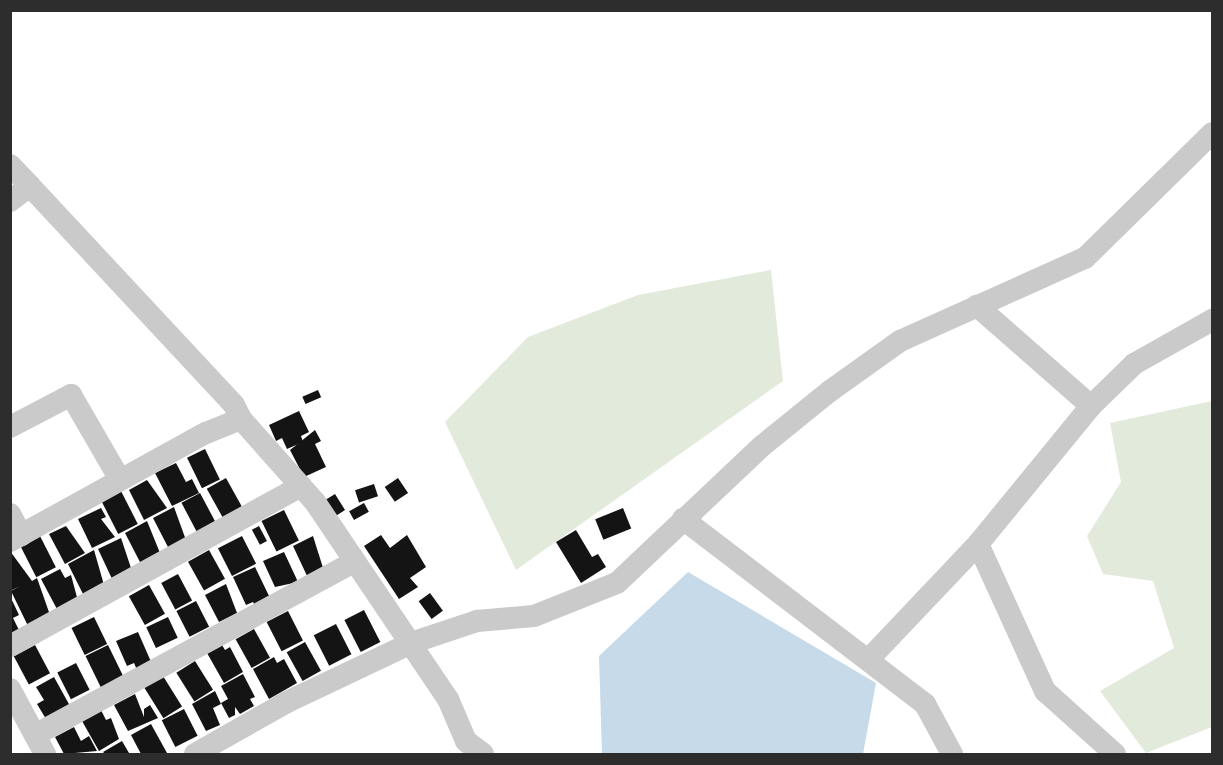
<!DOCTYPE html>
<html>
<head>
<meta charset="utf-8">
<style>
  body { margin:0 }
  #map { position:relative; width:1223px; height:765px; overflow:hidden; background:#fff; font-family:"Nunito Sans",sans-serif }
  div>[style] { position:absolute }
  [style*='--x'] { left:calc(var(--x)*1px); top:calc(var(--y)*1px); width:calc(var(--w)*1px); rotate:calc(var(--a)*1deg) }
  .green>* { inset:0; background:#e2ebdb }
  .water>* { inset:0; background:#c7daea }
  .building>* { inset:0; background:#141414; transform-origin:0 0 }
  .minor>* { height:22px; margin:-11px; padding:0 11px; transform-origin:11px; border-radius:11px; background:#cacaca }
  span { translate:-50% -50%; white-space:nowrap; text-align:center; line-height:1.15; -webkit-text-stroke:6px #fff; paint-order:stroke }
  .frame { position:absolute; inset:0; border:12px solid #2d2d2d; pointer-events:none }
</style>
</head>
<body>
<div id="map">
  <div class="green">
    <i style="clip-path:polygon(771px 270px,783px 381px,516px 570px,445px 422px,528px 337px,638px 295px)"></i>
    <i style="clip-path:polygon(1212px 401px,1212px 727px,1146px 753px,1100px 691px,1174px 648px,1153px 581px,1103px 574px,1087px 536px,1121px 482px,1110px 423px)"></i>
  </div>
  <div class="water">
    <i style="clip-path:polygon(688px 572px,876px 683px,863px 754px,602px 754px,599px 656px)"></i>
  </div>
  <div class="building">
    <i style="left:318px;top:390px;width:8px;height:17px;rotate:67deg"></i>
    <i style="clip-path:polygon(299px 411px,309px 432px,301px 436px,303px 442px,287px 449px,282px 438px,276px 441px,269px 425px)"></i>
    <i style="clip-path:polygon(315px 430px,321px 441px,315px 444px,326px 467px,304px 477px,290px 450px)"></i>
    <i style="left:205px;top:449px;width:34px;height:20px;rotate:64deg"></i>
    <i style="clip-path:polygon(176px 463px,186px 482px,192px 479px,199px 493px,172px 506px,155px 473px)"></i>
    <i style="left:226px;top:478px;width:38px;height:22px;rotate:61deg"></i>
    <i style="left:398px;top:478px;width:18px;height:16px;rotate:56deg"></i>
    <i style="clip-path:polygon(147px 480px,167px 508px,144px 520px,129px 490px)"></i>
    <i style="left:374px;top:484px;width:13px;height:20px;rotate:72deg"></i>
    <i style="left:121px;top:491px;width:37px;height:22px;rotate:63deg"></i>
    <i style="left:200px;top:493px;width:36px;height:21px;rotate:62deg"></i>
    <i style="left:335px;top:494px;width:19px;height:12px;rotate:58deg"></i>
    <i style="left:364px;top:503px;width:10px;height:17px;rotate:61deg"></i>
    <i style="clip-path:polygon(174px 507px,187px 543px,170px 551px,153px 518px)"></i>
    <i style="clip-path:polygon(101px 508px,106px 517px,101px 519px,115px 537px,92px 548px,78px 519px)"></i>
    <i style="left:623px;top:508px;width:22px;height:30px;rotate:68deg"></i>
    <i style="left:284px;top:510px;width:34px;height:25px;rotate:64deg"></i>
    <i style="clip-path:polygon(147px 521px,160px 553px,141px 564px,125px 533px)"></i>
    <i style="clip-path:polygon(66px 526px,85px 553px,65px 564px,49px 534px)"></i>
    <i style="left:259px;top:526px;width:17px;height:8px;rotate:62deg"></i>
    <i style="clip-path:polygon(576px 530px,592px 557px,598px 554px,606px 567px,581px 583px,556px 542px)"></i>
    <i style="clip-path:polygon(381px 535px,390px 548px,407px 535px,426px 567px,410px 578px,418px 587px,399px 599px,364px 546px)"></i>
    <i style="left:40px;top:536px;width:35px;height:22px;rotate:63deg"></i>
    <i style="left:242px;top:536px;width:31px;height:27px;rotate:63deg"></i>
    <i style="clip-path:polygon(313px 536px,324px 571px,308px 578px,293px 546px)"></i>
    <i style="clip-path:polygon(121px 538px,132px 571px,113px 581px,98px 549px)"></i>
    <i style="clip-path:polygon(94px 550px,104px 585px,84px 596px,68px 564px)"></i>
    <i style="left:209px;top:550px;width:33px;height:24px;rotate:61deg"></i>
    <i style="clip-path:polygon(10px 551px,32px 581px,37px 578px,50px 615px,28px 626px,11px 591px,20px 586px,10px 591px)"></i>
    <i style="clip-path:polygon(284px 552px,298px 582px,275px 587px,263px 561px)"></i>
    <i style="clip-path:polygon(255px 567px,271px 600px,256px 607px,253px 602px,246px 605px,233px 577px)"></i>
    <i style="clip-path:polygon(60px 569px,65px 578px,71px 575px,78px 601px,58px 611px,41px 579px)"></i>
    <i style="left:178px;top:574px;width:30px;height:19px;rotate:62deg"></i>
    <i style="clip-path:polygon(226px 584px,237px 613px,219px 622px,205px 595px)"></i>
    <i style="left:149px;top:585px;width:33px;height:23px;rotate:61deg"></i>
    <i style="left:430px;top:593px;width:22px;height:14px;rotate:54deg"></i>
    <i style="clip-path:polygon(10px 596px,19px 615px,13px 618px,19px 630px,10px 634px)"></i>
    <i style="left:196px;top:601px;width:29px;height:22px;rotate:63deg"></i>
    <i style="left:364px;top:610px;width:36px;height:22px;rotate:63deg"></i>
    <i style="left:288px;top:611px;width:33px;height:24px;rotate:63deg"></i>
    <i style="left:94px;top:617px;width:30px;height:25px;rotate:64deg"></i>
    <i style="left:168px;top:617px;width:23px;height:24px;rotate:65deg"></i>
    <i style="left:336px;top:624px;width:34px;height:25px;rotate:63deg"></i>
    <i style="left:254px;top:629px;width:33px;height:21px;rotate:61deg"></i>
    <i style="clip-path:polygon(138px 632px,152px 664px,137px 670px,134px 663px,127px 666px,116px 641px)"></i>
    <i style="left:305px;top:642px;width:33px;height:21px;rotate:61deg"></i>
    <i style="left:35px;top:645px;width:32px;height:24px;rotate:62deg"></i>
    <i style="left:108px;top:645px;width:37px;height:25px;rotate:64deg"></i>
    <i style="clip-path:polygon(222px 645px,225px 650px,230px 647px,243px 672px,224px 683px,207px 653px)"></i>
    <i style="clip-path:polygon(274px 657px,277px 663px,284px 659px,297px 683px,269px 699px,253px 669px)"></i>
    <i style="left:195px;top:661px;width:34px;height:22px;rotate:58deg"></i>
    <i style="left:76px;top:663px;width:30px;height:21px;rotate:63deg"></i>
    <i style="clip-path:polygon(243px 674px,255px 697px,250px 699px,254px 706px,240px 714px,235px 707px,235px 715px,229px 718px,221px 703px,228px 699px,221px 686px)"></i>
    <i style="left:163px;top:676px;width:36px;height:22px;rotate:58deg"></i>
    <i style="clip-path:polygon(54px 677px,70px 706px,46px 719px,37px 704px,44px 700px,36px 687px)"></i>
    <i style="clip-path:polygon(215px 691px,221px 704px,213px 708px,220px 725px,206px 731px,192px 704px)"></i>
    <i style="clip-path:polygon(135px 694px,144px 717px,144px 709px,150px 705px,158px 718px,128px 731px,114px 705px)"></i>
    <i style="left:184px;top:709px;width:30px;height:25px;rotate:63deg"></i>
    <i style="clip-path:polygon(101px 710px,106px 720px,111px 718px,119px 739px,99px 751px,82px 721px)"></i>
    <i style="clip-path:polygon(151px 724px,167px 753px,165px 754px,141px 754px,131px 735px)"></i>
    <i style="clip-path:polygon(74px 727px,81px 741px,89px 736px,97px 751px,64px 754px,55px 737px)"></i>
    <i style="clip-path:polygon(122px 741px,129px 753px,105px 754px,103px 752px)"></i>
  </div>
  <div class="minor">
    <i style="--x:10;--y:165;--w:29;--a:46"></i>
    <i style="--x:30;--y:186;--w:25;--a:143"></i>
    <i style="--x:30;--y:186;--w:299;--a:47"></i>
    <i style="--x:234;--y:405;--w:16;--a:63"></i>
    <i style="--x:1091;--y:406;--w:60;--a:-44.3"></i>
    <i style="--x:1134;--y:364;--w:90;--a:-29.4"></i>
    <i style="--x:10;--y:427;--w:69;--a:-27.7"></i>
    <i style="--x:71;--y:395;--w:98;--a:60"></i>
    <i style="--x:10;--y:514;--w:24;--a:62"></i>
    <i style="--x:683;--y:519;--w:305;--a:37.4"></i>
    <i style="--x:925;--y:704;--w:57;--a:61.6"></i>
    <i style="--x:10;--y:541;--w:224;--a:-28.9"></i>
    <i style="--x:206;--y:433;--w:38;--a:-22"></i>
    <i style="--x:241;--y:419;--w:111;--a:48.3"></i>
    <i style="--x:315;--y:502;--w:238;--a:56"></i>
    <i style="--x:448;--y:699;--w:46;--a:66.8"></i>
    <i style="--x:466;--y:741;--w:21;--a:37"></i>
    <i style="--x:978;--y:544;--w:162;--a:65.5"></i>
    <i style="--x:1045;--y:691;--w:94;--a:42"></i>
    <i style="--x:10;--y:646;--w:332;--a:-28.8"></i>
    <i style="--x:868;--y:660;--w:160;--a:-46.5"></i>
    <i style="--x:978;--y:544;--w:178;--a:-50.7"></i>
    <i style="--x:1091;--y:406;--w:152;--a:-138.7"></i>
    <i style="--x:10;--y:689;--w:74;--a:61.7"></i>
    <i style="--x:35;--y:735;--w:364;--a:-28.5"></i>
    <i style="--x:195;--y:754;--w:106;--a:-29.5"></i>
    <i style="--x:287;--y:702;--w:137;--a:-25.4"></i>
    <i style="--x:411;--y:643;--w:70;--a:-18.4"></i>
    <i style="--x:477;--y:621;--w:57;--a:-5"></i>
    <i style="--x:534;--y:616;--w:89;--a:-21.7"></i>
    <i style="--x:617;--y:583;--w:199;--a:-43.4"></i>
    <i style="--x:762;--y:446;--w:87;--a:-39"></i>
    <i style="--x:830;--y:391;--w:86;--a:-35.5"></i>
    <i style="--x:900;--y:341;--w:203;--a:-24.2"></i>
    <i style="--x:1085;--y:258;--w:178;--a:-44.5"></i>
  </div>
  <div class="frame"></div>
</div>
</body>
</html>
